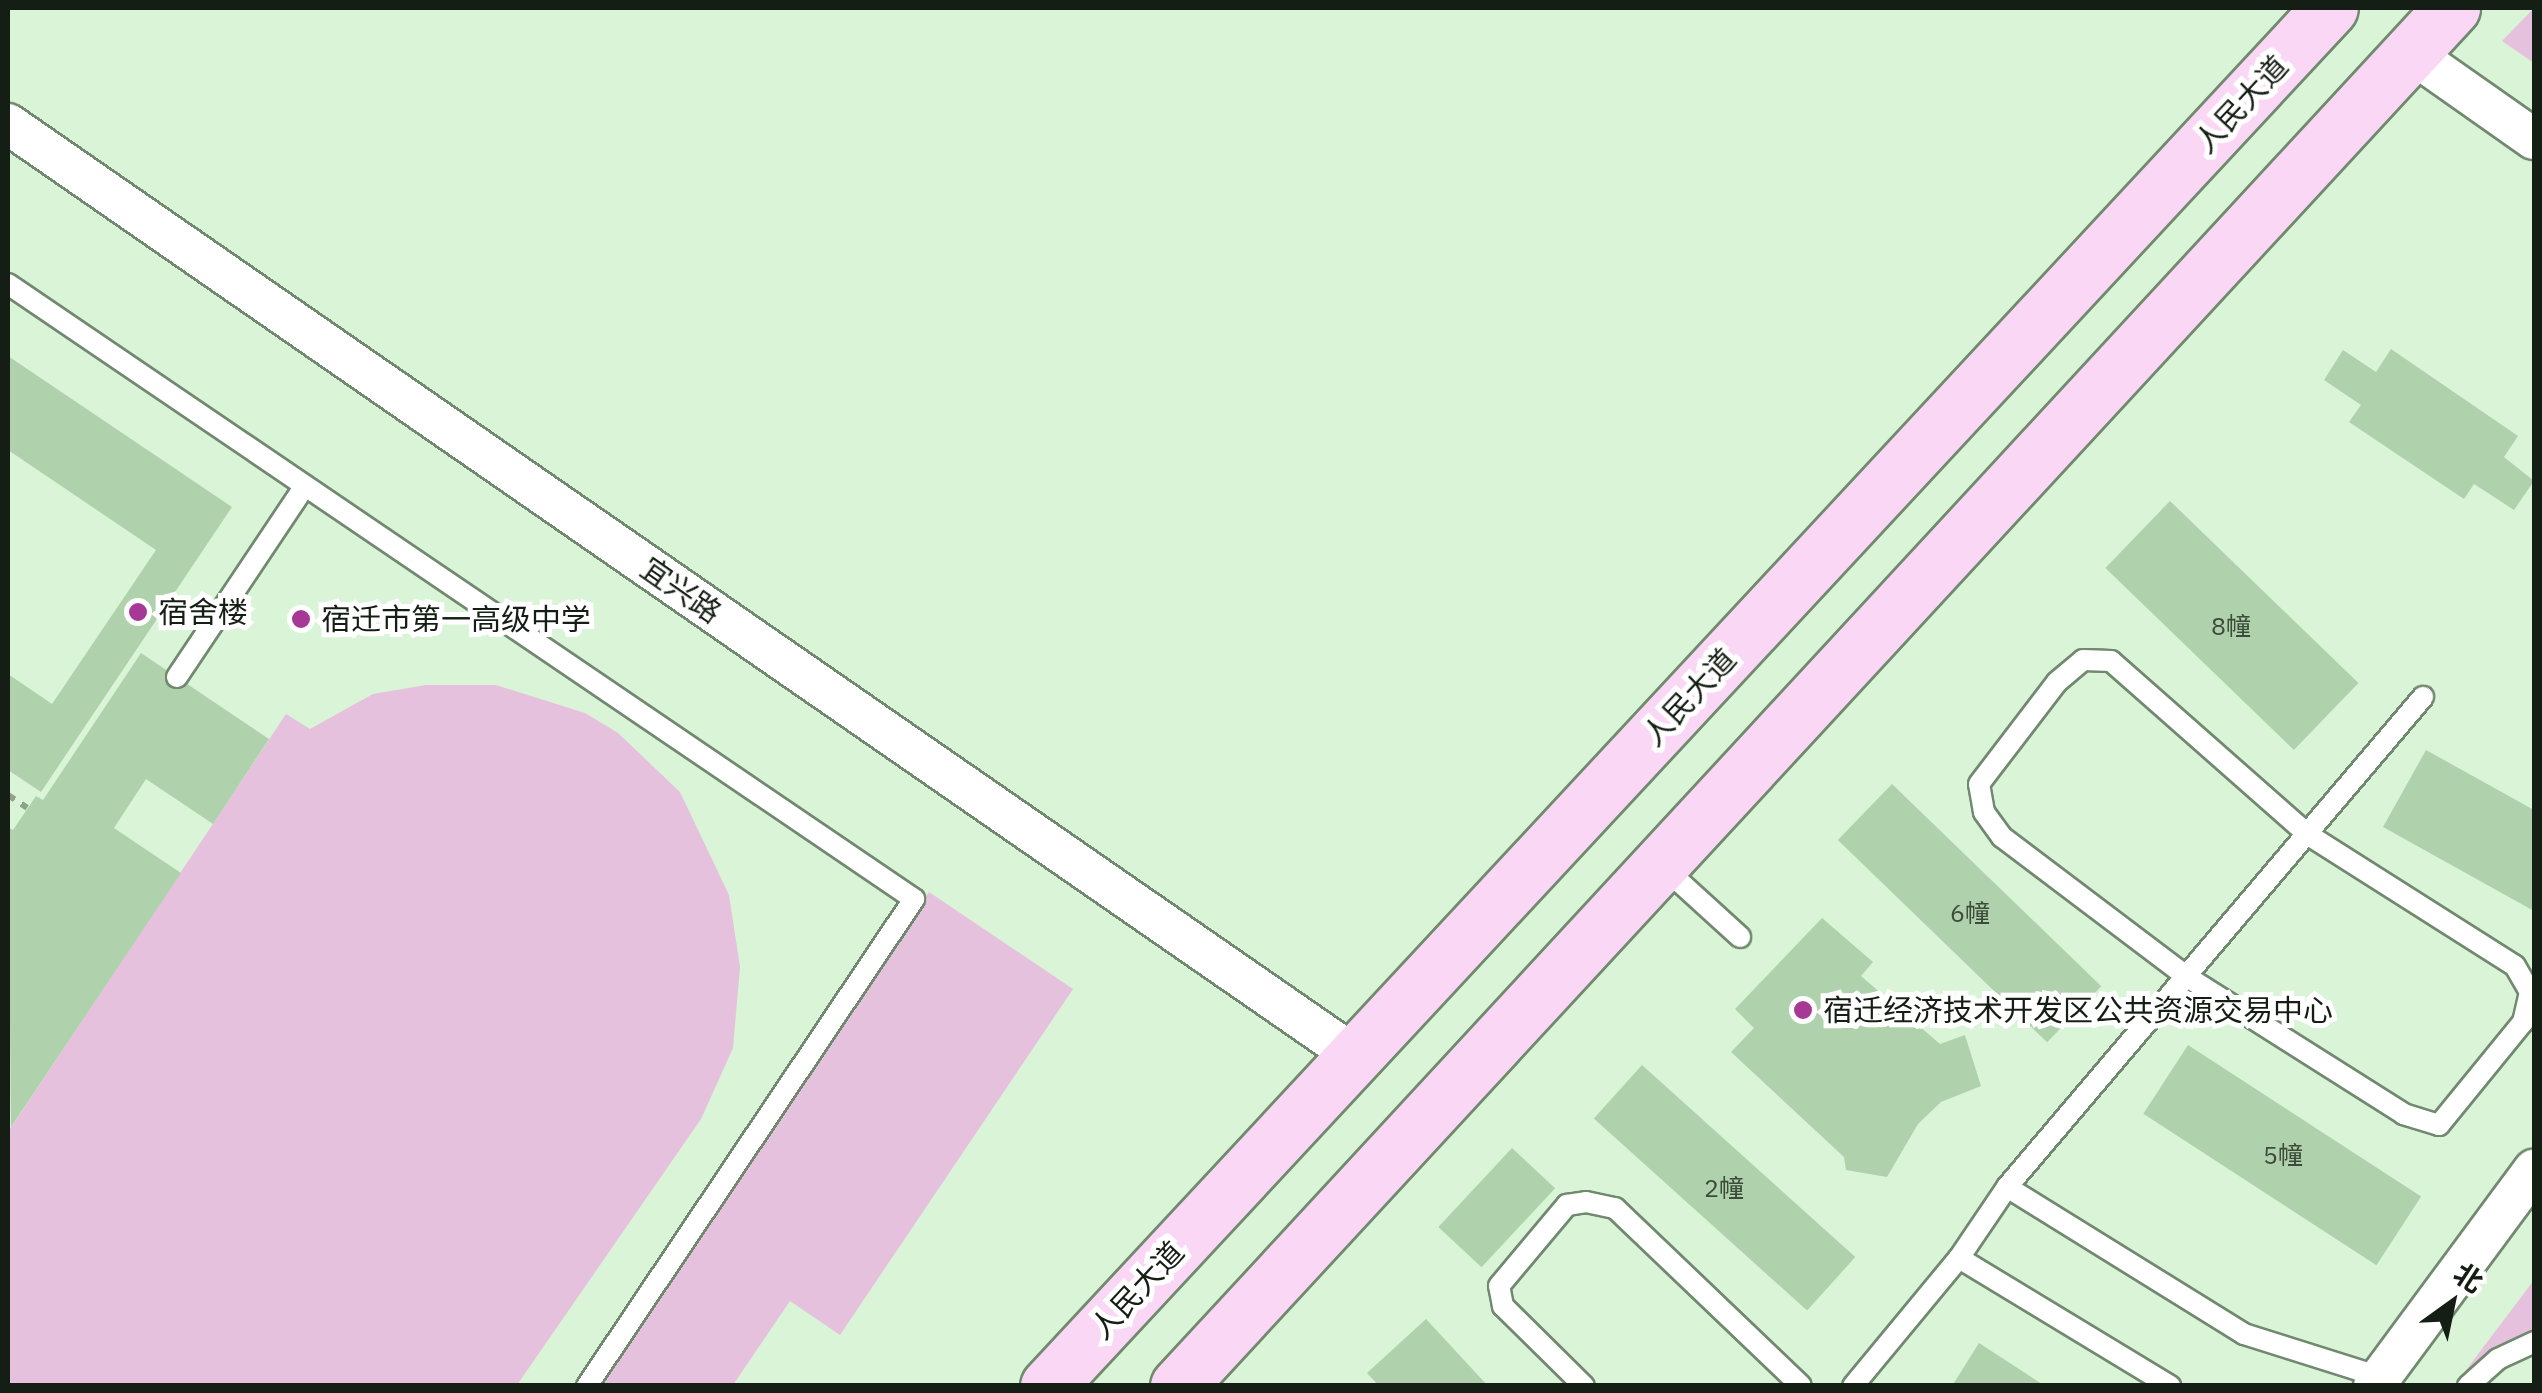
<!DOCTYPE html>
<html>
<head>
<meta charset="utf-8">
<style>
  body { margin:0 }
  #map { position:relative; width:2542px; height:1393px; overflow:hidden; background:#d9f4d7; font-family:"IBM Plex Sans","Noto Sans SC",sans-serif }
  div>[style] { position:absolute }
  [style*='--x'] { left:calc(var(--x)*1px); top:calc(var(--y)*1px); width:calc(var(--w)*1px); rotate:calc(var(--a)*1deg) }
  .green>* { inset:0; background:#e6c1dd }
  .building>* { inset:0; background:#afd2ac; transform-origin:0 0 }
  .path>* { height:6px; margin-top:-3px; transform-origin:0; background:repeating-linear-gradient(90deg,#8da18b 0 8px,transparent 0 16px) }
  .roads { filter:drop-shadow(2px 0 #71896f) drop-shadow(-2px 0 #71896f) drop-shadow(0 2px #71896f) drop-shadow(0 -2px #71896f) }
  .lane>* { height:20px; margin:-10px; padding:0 10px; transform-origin:10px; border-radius:10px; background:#fff }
  .street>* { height:40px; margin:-20px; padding:0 20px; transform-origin:20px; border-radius:20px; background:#fff }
  .secondary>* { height:55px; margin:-27.5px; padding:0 27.5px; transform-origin:27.5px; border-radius:27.5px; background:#fad7f4 }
  .dots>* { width:28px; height:28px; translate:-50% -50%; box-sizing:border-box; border:5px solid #fff; border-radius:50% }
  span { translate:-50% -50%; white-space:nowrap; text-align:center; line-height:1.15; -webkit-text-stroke:10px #fff; paint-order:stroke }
  .number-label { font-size:25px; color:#3c4b3a }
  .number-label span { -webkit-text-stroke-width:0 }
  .street-label { font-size:30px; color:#151e14 }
  .poi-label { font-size:30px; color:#151e14 }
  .left { translate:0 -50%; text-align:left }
  .frame { position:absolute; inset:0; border:10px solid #151e14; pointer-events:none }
  .north { position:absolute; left:2402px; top:1253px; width:100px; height:100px; -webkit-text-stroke:8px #fff; paint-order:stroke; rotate:33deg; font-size:28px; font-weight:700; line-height:40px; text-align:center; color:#151e14 }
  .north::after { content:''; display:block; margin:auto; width:35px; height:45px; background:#151e14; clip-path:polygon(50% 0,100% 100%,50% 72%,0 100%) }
</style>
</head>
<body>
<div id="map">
  <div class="green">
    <i style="clip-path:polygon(2534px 8px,2534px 63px,2502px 41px)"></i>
    <i style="clip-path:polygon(426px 685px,496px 685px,585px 713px,618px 733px,680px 792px,729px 895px,740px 967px,733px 1048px,701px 1119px,517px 1385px,8px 1385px,8px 1132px,286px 714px,310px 729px,373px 694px)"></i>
    <i style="clip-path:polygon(929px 892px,1073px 989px,840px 1335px,790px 1301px,733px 1385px,599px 1386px)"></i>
    <i style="clip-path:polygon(2534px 1280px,2534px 1337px,2464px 1385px,2454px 1386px)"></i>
  </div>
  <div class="building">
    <i style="clip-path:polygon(2391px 349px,2518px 436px,2504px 457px,2534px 481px,2514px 510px,2474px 484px,2464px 499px,2349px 422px,2361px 405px,2324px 380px,2343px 350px,2376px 372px)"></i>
    <i style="clip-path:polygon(8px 356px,232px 507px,41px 792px,8px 770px,8px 674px,52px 704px,156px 550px,8px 450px)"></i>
    <i style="left:2170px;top:501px;width:262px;height:93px;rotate:44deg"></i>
    <i style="clip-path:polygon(141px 653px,269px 739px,213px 824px,146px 779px,114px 828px,181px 873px,11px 1127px,8px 827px,13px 830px,36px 796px,43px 800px)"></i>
    <i style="clip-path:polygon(2426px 750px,2534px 810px,2534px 911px,2383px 827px)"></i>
    <i style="left:1892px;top:784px;width:291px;height:78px;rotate:44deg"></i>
    <i style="clip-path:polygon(1822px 918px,1873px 962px,1861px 976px,1940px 1044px,1965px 1035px,1981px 1086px,1941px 1102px,1918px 1124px,1887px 1177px,1846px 1170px,1844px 1157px,1731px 1052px,1754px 1028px,1735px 1009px)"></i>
    <i style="left:2188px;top:1045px;width:278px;height:82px;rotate:33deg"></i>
    <i style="left:1642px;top:1065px;width:287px;height:72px;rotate:42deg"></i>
    <i style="left:1512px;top:1148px;width:59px;height:108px;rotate:43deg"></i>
    <i style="clip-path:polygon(1426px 1319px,1488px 1386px,1379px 1386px,1367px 1373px)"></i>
    <i style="clip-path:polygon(1979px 1343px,2045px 1386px,1952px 1386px)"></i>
  </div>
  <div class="path">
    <i style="--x:8;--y:795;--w:23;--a:34"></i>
  </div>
  <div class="roads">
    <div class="lane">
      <i style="--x:8;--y:284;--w:1095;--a:34.17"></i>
      <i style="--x:914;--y:899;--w:587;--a:123.88"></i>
      <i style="--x:2083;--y:660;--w:28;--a:2"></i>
      <i style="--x:2111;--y:661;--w:261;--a:41.4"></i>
      <i style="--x:2307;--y:834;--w:246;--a:32.4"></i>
      <i style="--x:2515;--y:966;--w:30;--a:60"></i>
      <i style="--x:2530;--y:992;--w:31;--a:103"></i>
      <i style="--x:2523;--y:1022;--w:133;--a:129.2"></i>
      <i style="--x:2439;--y:1125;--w:37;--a:-163"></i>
      <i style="--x:2404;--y:1114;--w:258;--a:-147.7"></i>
      <i style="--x:2186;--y:976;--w:231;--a:-142.9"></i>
      <i style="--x:2002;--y:837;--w:31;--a:-126"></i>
      <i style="--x:1984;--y:812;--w:28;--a:-100"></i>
      <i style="--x:1979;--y:784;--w:128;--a:-52.6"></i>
      <i style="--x:2057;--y:682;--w:34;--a:-40"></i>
      <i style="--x:177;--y:677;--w:230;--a:-56.2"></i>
      <i style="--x:1661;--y:865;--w:107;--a:42.3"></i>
      <i style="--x:2007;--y:1187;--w:279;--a:31.8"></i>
      <i style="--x:2244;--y:1334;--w:143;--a:17.5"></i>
      <i style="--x:1959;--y:1258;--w:247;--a:31.2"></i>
      <i style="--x:1584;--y:1386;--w:114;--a:-135.4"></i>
      <i style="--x:1503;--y:1306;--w:20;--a:-101"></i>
      <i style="--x:1499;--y:1286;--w:106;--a:-50"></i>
      <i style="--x:1567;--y:1205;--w:19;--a:-9"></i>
      <i style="--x:1586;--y:1202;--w:30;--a:12"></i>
      <i style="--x:1615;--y:1208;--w:257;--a:43.7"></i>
      <i style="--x:1853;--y:1386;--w:166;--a:-50.4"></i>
      <i style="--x:1959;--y:1258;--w:86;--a:-55.9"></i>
      <i style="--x:2007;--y:1187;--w:643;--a:-49.67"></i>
      <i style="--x:2468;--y:1386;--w:40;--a:-42"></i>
      <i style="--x:2498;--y:1359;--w:40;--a:-25"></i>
    </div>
    <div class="street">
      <i style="--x:2410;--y:52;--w:151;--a:35.1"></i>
      <i style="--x:8;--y:124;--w:1638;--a:34.68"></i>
      <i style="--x:2374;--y:1386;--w:269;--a:-53.5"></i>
    </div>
    <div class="secondary">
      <i style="--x:1048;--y:1386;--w:1882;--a:-47.07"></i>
      <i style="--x:1178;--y:1386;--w:1877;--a:-47.25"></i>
    </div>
  </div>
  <div class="dots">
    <i style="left:138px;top:612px;background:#a63896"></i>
    <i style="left:301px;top:619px;background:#a63896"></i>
    <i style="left:1803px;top:1010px;background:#a63896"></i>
  </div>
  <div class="number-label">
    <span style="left:2231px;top:626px">8幢</span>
    <span style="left:1970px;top:913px">6幢</span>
    <span style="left:2283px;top:1155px">5幢</span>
    <span style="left:1724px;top:1188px">2幢</span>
  </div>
  <div class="street-label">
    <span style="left:2241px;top:104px;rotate:-47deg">人民大道</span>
    <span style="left:681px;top:590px;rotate:35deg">宜兴路</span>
    <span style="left:1689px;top:697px;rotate:-47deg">人民大道</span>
    <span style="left:1137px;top:1290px;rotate:-47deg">人民大道</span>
  </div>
  <div class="poi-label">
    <span class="left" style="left:158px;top:612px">宿舍楼</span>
    <span class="left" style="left:321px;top:619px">宿迁市第一高级中学</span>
    <span class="left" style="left:1823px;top:1010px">宿迁经济技术开发区公共资源交易中心</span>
  </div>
  <div class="frame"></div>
  <div class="north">北</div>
</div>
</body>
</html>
